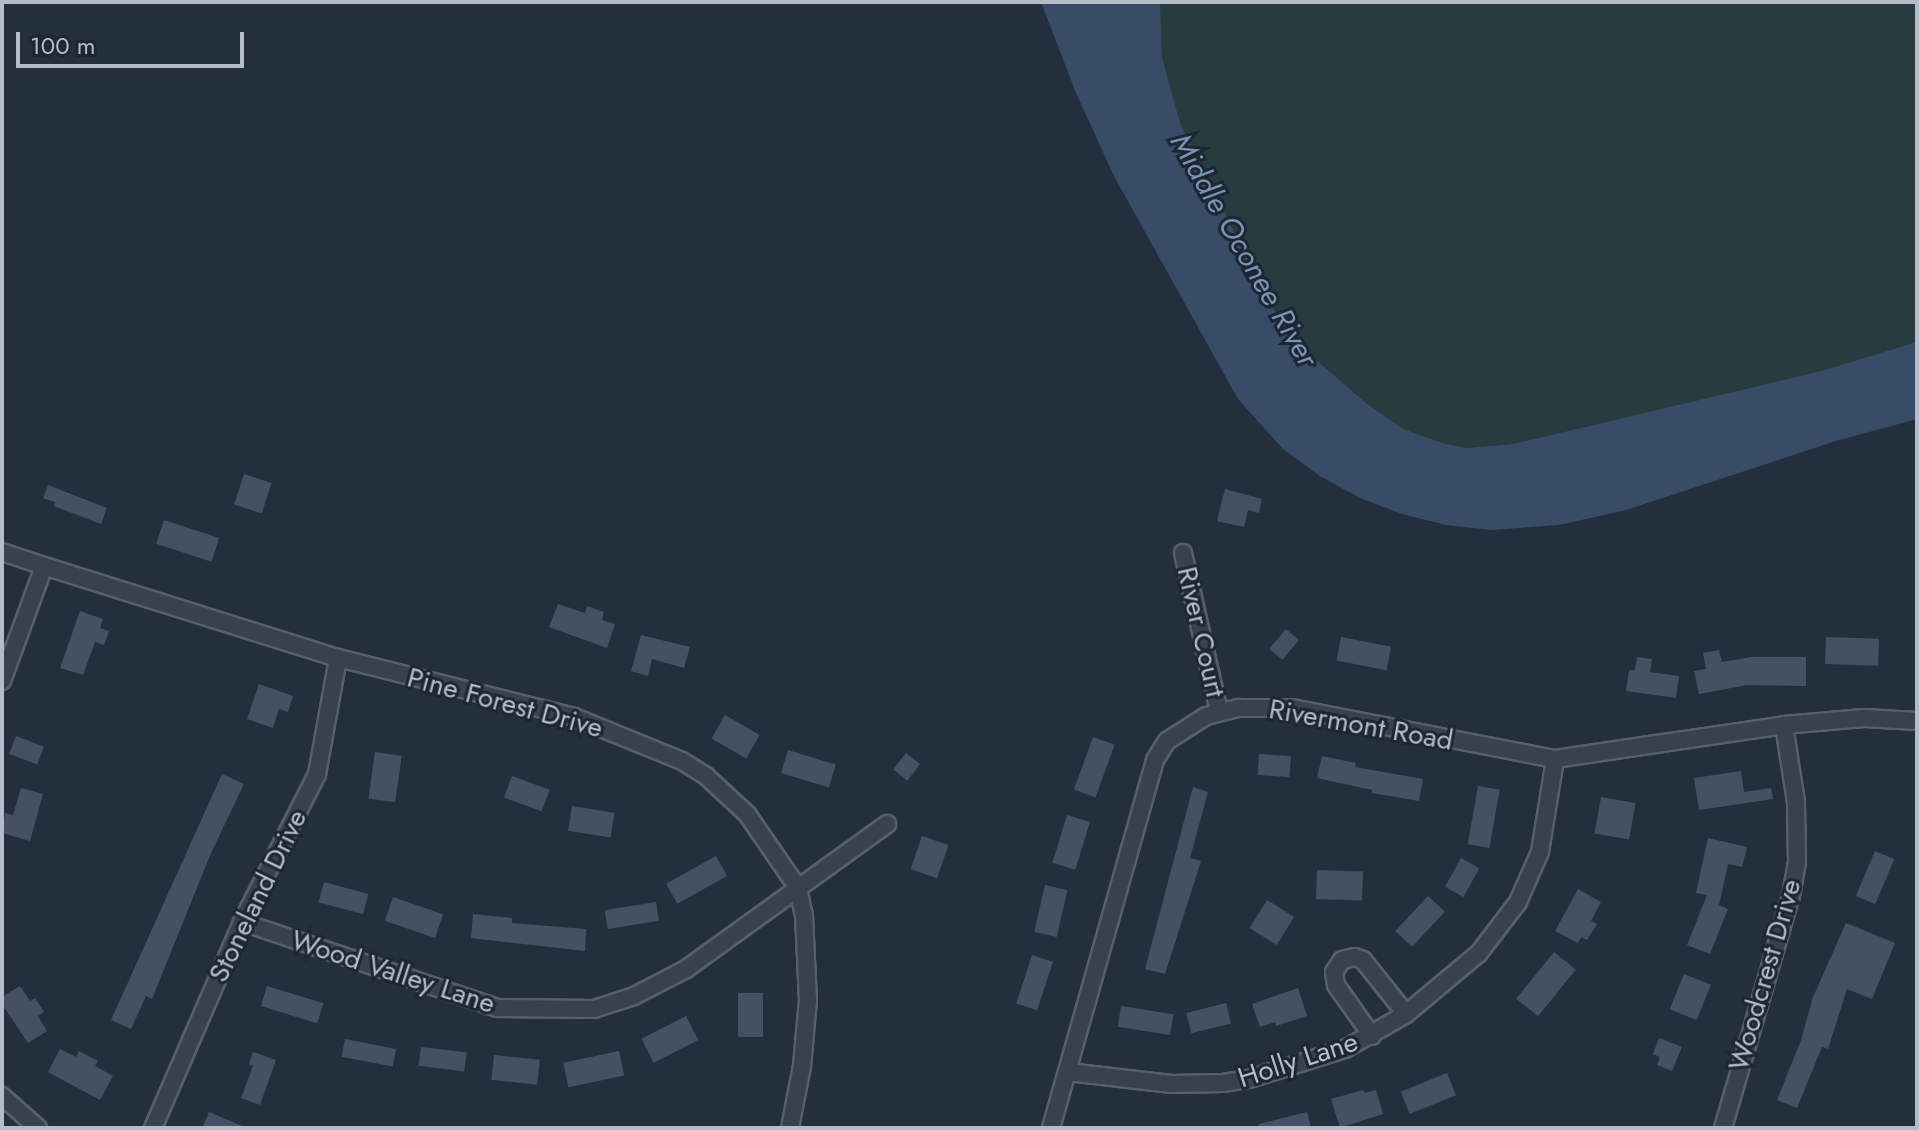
<!DOCTYPE html>
<html>
<head>
<meta charset="utf-8">
<style>
  body { margin:0 }
  #map { position:relative; width:1919px; height:1130px; overflow:hidden; background:#242f3e; font-family:Jost,sans-serif }
  div>[style] { position:absolute }
  [style*='--x'] { left:calc(var(--x)*1px); top:calc(var(--y)*1px); width:calc(var(--w)*1px); rotate:calc(var(--a)*1deg) }
  .green>* { inset:0; background:#263c3f }
  .water>* { inset:0; background:#394c67 }
  .building>* { inset:0; background:#455162; transform-origin:0 0 }
  .roads { filter:drop-shadow(2px 0 #565f6c) drop-shadow(-2px 0 #565f6c) drop-shadow(0 2px #565f6c) drop-shadow(0 -2px #565f6c) }
  .street>* { height:16px; margin:-8px; padding:0 8px; transform-origin:8px; border-radius:8px; background:#38414e }
  span { translate:-50% -50%; white-space:nowrap; text-align:center; line-height:1.15; -webkit-text-stroke:6px #1d2633; paint-order:stroke }
  .street-label { font-size:28px; color:#b4bcc9 }
  .water-label { font-size:30px; color:#7c92b1; font-style:italic }
  .frame { position:absolute; inset:0; border:4px solid #b4bcc9; pointer-events:none }
  .scale { position:absolute; left:16px; top:32px; width:228px; height:36px; box-sizing:border-box; border:4px solid #b4bcc9; border-top:0; padding-left:10px; font-size:24px; line-height:28px; white-space:nowrap; color:#b4bcc9; -webkit-text-stroke:6px #1d2633; paint-order:stroke }
</style>
</head>
<body>
<div id="map">
  <div class="green">
    <i style="clip-path:polygon(1160px 2px,1917px 2px,1917px 342px,1821px 371px,1513px 444px,1468px 448px,1445px 444px,1403px 429px,1366px 403px,1314px 358px,1271px 306px,1180px 123px,1162px 57px)"></i>
  </div>
  <div class="water">
    <i style="clip-path:polygon(1041px 2px,1160px 2px,1162px 57px,1180px 123px,1271px 306px,1314px 358px,1366px 403px,1403px 429px,1445px 444px,1468px 448px,1513px 444px,1821px 371px,1917px 342px,1917px 419px,1836px 441px,1626px 510px,1559px 525px,1491px 530px,1446px 525px,1402px 514px,1360px 498px,1320px 476px,1283px 449px,1238px 399px,1114px 176px,1076px 93px)"></i>
  </div>
  <div class="building">
    <i style="left:244px;top:474px;width:29px;height:32px;rotate:18deg"></i>
    <i style="clip-path:polygon(48px 485px,107px 508px,101px 524px,54px 506px,55px 502px,43px 498px)"></i>
    <i style="clip-path:polygon(1225px 489px,1262px 499px,1259px 513px,1248px 510px,1244px 527px,1217px 521px)"></i>
    <i style="left:164px;top:520px;width:58px;height:25px;rotate:18deg"></i>
    <i style="clip-path:polygon(558px 604px,585px 613px,587px 606px,604px 612px,602px 620px,615px 624px,607px 648px,549px 627px)"></i>
    <i style="clip-path:polygon(80px 611px,103px 619px,100px 628px,109px 631px,104px 645px,95px 642px,83px 675px,60px 668px)"></i>
    <i style="left:1286px;top:629px;width:17px;height:26px;rotate:40deg"></i>
    <i style="clip-path:polygon(641px 635px,690px 647px,684px 668px,652px 659px,648px 676px,631px 671px)"></i>
    <i style="left:1341px;top:637px;width:51px;height:24px;rotate:11deg"></i>
    <i style="left:1826px;top:637px;width:53px;height:27px;rotate:2deg"></i>
    <i style="clip-path:polygon(1719px 650px,1722px 662px,1752px 657px,1806px 657px,1806px 686px,1747px 685px,1699px 694px,1694px 671px,1706px 669px,1703px 653px)"></i>
    <i style="clip-path:polygon(1637px 657px,1652px 659px,1650px 672px,1679px 676px,1676px 698px,1626px 691px,1629px 670px,1635px 670px)"></i>
    <i style="clip-path:polygon(259px 684px,293px 696px,288px 712px,279px 709px,273px 728px,247px 719px)"></i>
    <i style="left:725px;top:715px;width:40px;height:27px;rotate:30deg"></i>
    <i style="left:16px;top:736px;width:30px;height:19px;rotate:21deg"></i>
    <i style="left:1093px;top:737px;width:23px;height:56px;rotate:20deg"></i>
    <i style="left:788px;top:750px;width:50px;height:24px;rotate:17deg"></i>
    <i style="left:375px;top:752px;width:27px;height:47px;rotate:8deg"></i>
    <i style="left:906px;top:753px;width:18px;height:21px;rotate:38deg"></i>
    <i style="left:1259px;top:754px;width:32px;height:21px;rotate:4deg"></i>
    <i style="clip-path:polygon(1322px 756px,1356px 763px,1355px 767px,1423px 779px,1419px 801px,1372px 793px,1372px 790px,1317px 778px)"></i>
    <i style="clip-path:polygon(1741px 771px,1744px 792px,1771px 788px,1773px 799px,1699px 810px,1694px 778px)"></i>
    <i style="clip-path:polygon(222px 774px,244px 784px,211px 853px,152px 999px,146px 996px,131px 1029px,111px 1020px)"></i>
    <i style="left:512px;top:776px;width:40px;height:23px;rotate:20deg"></i>
    <i style="left:1478px;top:786px;width:22px;height:59px;rotate:10deg"></i>
    <i style="clip-path:polygon(1193px 787px,1208px 792px,1190px 858px,1201px 861px,1165px 974px,1145px 969px)"></i>
    <i style="clip-path:polygon(21px 788px,43px 794px,30px 841px,2px 833px,5px 813px,13px 815px)"></i>
    <i style="left:1601px;top:797px;width:35px;height:37px;rotate:10deg"></i>
    <i style="left:572px;top:806px;width:43px;height:25px;rotate:9deg"></i>
    <i style="left:1067px;top:815px;width:24px;height:50px;rotate:17deg"></i>
    <i style="left:922px;top:836px;width:28px;height:35px;rotate:19deg"></i>
    <i style="clip-path:polygon(1708px 838px,1747px 847px,1742px 867px,1728px 864px,1719px 905px,1728px 909px,1710px 954px,1687px 945px,1707px 895px,1696px 893px)"></i>
    <i style="left:1875px;top:851px;width:21px;height:49px;rotate:23deg"></i>
    <i style="left:716px;top:856px;width:23px;height:57px;rotate:61deg"></i>
    <i style="left:1461px;top:858px;width:21px;height:33px;rotate:29deg"></i>
    <i style="left:1317px;top:870px;width:46px;height:29px;rotate:2deg"></i>
    <i style="left:324px;top:882px;width:46px;height:21px;rotate:15deg"></i>
    <i style="left:1045px;top:885px;width:23px;height:48px;rotate:13deg"></i>
    <i style="clip-path:polygon(1578px 889px,1601px 902px,1591px 921px,1597px 924px,1587px 940px,1581px 937px,1578px 943px,1555px 931px)"></i>
    <i style="left:1428px;top:896px;width:23px;height:48px;rotate:43deg"></i>
    <i style="left:393px;top:897px;width:53px;height:25px;rotate:19deg"></i>
    <i style="left:1267px;top:900px;width:32px;height:33px;rotate:32deg"></i>
    <i style="left:656px;top:902px;width:19px;height:52px;rotate:81deg"></i>
    <i style="clip-path:polygon(473px 914px,512px 918px,512px 923px,586px 929px,585px 951px,471px 938px)"></i>
    <i style="clip-path:polygon(1846px 923px,1895px 943px,1872px 999px,1847px 989px,1828px 1049px,1822px 1047px,1797px 1108px,1777px 1100px,1801px 1040px,1813px 997px)"></i>
    <i style="left:1554px;top:952px;width:28px;height:60px;rotate:39deg"></i>
    <i style="left:1032px;top:955px;width:22px;height:51px;rotate:18deg"></i>
    <i style="left:1684px;top:974px;width:29px;height:38px;rotate:22deg"></i>
    <i style="clip-path:polygon(20px 986px,30px 1001px,35px 998px,44px 1012px,38px 1016px,47px 1031px,28px 1043px,2px 1004px,2px 997px)"></i>
    <i style="left:267px;top:986px;width:59px;height:21px;rotate:17deg"></i>
    <i style="clip-path:polygon(1298px 988px,1307px 1016px,1276px 1026px,1275px 1022px,1260px 1027px,1252px 1004px)"></i>
    <i style="left:738px;top:993px;width:25px;height:44px"></i>
    <i style="left:1226px;top:1003px;width:21px;height:41px;rotate:76deg"></i>
    <i style="left:1121px;top:1006px;width:53px;height:21px;rotate:9deg"></i>
    <i style="left:686px;top:1016px;width:27px;height:50px;rotate:63deg"></i>
    <i style="clip-path:polygon(1659px 1038px,1682px 1047px,1672px 1071px,1657px 1065px,1660px 1057px,1653px 1054px)"></i>
    <i style="left:345px;top:1039px;width:52px;height:18px;rotate:11deg"></i>
    <i style="left:421px;top:1047px;width:46px;height:19px;rotate:7deg"></i>
    <i style="clip-path:polygon(60px 1049px,76px 1057px,79px 1051px,98px 1061px,95px 1066px,113px 1076px,100px 1100px,48px 1072px)"></i>
    <i style="left:619px;top:1051px;width:25px;height:57px;rotate:78deg"></i>
    <i style="clip-path:polygon(253px 1052px,276px 1060px,260px 1105px,241px 1098px,253px 1066px,249px 1064px)"></i>
    <i style="left:494px;top:1055px;width:46px;height:25px;rotate:6deg"></i>
    <i style="left:1447px;top:1073px;width:24px;height:50px;rotate:68deg"></i>
    <i style="clip-path:polygon(1363px 1090px,1365px 1093px,1376px 1090px,1383px 1114px,1340px 1128px,1331px 1099px)"></i>
    <i style="clip-path:polygon(209px 1112px,247px 1128px,202px 1128px)"></i>
    <i style="clip-path:polygon(1307px 1112px,1311px 1128px,1260px 1128px,1259px 1124px)"></i>
  </div>
  <div class="roads">
    <div class="street">
      <i style="--x:2;--y:552;--w:44;--a:18.4"></i>
      <i style="--x:1183;--y:553;--w:162;--a:77.2"></i>
      <i style="--x:2;--y:681;--w:122;--a:-69.9"></i>
      <i style="--x:44;--y:566;--w:308;--a:17.4"></i>
      <i style="--x:338;--y:658;--w:243;--a:14"></i>
      <i style="--x:574;--y:717;--w:117;--a:22.2"></i>
      <i style="--x:682;--y:761;--w:28;--a:32"></i>
      <i style="--x:706;--y:776;--w:56;--a:42.8"></i>
      <i style="--x:747;--y:814;--w:90;--a:55.4"></i>
      <i style="--x:798;--y:888;--w:29;--a:78"></i>
      <i style="--x:804;--y:916;--w:84;--a:87.3"></i>
      <i style="--x:808;--y:1000;--w:66;--a:95.2"></i>
      <i style="--x:802;--y:1066;--w:63;--a:101"></i>
      <i style="--x:242;--y:922;--w:270;--a:18.6"></i>
      <i style="--x:498;--y:1008;--w:96;--a:0.6"></i>
      <i style="--x:594;--y:1009;--w:42;--a:-18"></i>
      <i style="--x:634;--y:996;--w:59;--a:-27.4"></i>
      <i style="--x:686;--y:969;--w:248;--a:-35.8"></i>
      <i style="--x:1372;--y:1036;--w:62;--a:-125.2"></i>
      <i style="--x:1336;--y:985;--w:13;--a:-99"></i>
      <i style="--x:1334;--y:972;--w:14;--a:-56"></i>
      <i style="--x:1342;--y:960;--w:13;--a:-13"></i>
      <i style="--x:1355;--y:957;--w:9;--a:21"></i>
      <i style="--x:1363;--y:960;--w:69;--a:51.5"></i>
      <i style="--x:1068;--y:1072;--w:104;--a:6.6"></i>
      <i style="--x:1171;--y:1084;--w:52;--a:-1.1"></i>
      <i style="--x:1223;--y:1083;--w:26;--a:-9"></i>
      <i style="--x:1249;--y:1079;--w:101;--a:-17.4"></i>
      <i style="--x:1345;--y:1049;--w:70;--a:-29.8"></i>
      <i style="--x:1406;--y:1014;--w:95;--a:-39.9"></i>
      <i style="--x:1479;--y:953;--w:64;--a:-52.6"></i>
      <i style="--x:1518;--y:902;--w:55;--a:-66.3"></i>
      <i style="--x:1540;--y:852;--w:94;--a:-80.8"></i>
      <i style="--x:2;--y:1096;--w:48;--a:41.6"></i>
      <i style="--x:153;--y:1128;--w:224;--a:-66.6"></i>
      <i style="--x:242;--y:922;--w:166;--a:-63.1"></i>
      <i style="--x:317;--y:774;--w:118;--a:-79.7"></i>
      <i style="--x:1051;--y:1128;--w:382;--a:-74.2"></i>
      <i style="--x:1155;--y:760;--w:22;--a:-58"></i>
      <i style="--x:1167;--y:741;--w:46;--a:-32.7"></i>
      <i style="--x:1206;--y:716;--w:34;--a:-14"></i>
      <i style="--x:1239;--y:708;--w:53;--a:0"></i>
      <i style="--x:1292;--y:708;--w:268;--a:11"></i>
      <i style="--x:1555;--y:759;--w:232;--a:-8.4"></i>
      <i style="--x:1784;--y:725;--w:80;--a:-5"></i>
      <i style="--x:1864;--y:718;--w:53;--a:3.2"></i>
      <i style="--x:1723;--y:1128;--w:242;--a:-73.7"></i>
      <i style="--x:1791;--y:896;--w:35;--a:-80"></i>
      <i style="--x:1797;--y:862;--w:60;--a:-91"></i>
      <i style="--x:1796;--y:802;--w:78;--a:-98.9"></i>
    </div>
  </div>
  <div class="street-label">
    <span style="left:1201px;top:632px;rotate:77deg">River Court</span>
    <span style="left:505px;top:703px;rotate:15deg">Pine Forest Drive</span>
    <span style="left:1361px;top:725px;rotate:10deg">Rivermont Road</span>
    <span style="left:258px;top:896px;rotate:-64deg">Stoneland Drive</span>
    <span style="left:393px;top:972px;rotate:18deg">Wood Valley Lane</span>
    <span style="left:1765px;top:975px;rotate:-74deg">Woodcrest Drive</span>
    <span style="left:1298px;top:1060px;rotate:-18deg">Holly Lane</span>
  </div>
  <div class="water-label">
    <span style="left:1244px;top:250px;rotate:60deg">Middle Oconee River</span>
  </div>
  <div class="frame"></div>
  <div class="scale">100 m</div>
</div>
</body>
</html>
